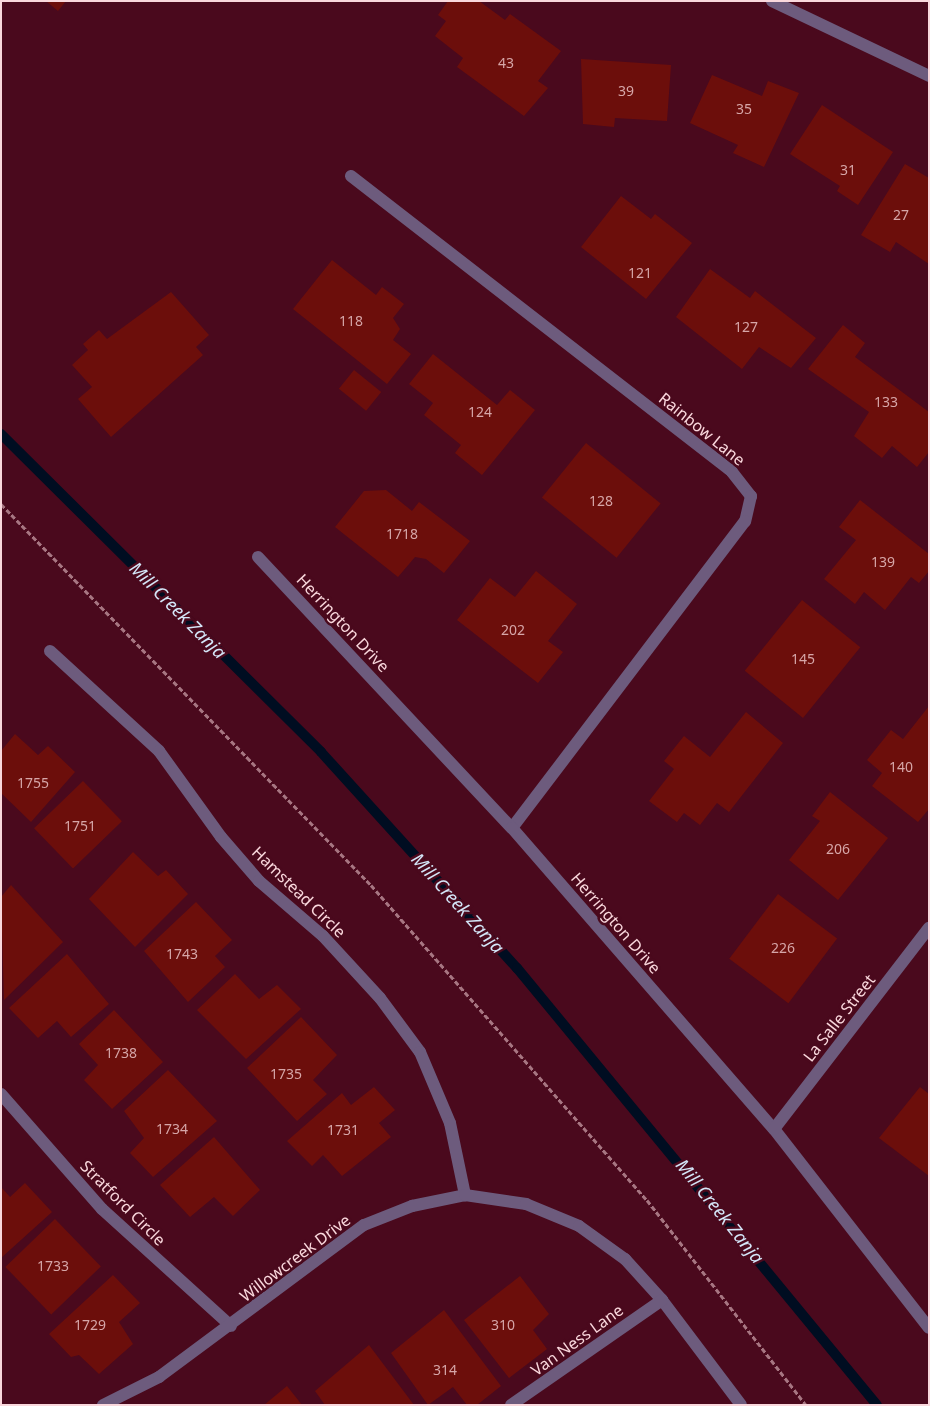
<!DOCTYPE html>
<html>
<head>
<meta charset="utf-8">
<style>
  body { margin:0 }
  #map { position:relative; width:930px; height:1406px; overflow:hidden; background:#4a091d; font-family:"Noto Sans",sans-serif }
  div>[style] { position:absolute }
  [style*='--x'] { left:calc(var(--x)*1px); top:calc(var(--y)*1px); width:calc(var(--w)*1px); rotate:calc(var(--a)*1deg) }
  .stream>* { height:10px; margin:-5px; padding:0 5px; transform-origin:5px; border-radius:5px; background:#000d21 }
  .building>* { inset:0; background:#6c0e0b; transform-origin:0 0 }
  .path>* { height:3px; margin-top:-1.5px; transform-origin:0; background:repeating-linear-gradient(90deg,#a77682 0 5px,transparent 0 7.5px) }
  .minor>* { height:12px; margin:-6px; padding:0 6px; transform-origin:6px; border-radius:6px; background:#6d5b7d }
  span { translate:-50% -50%; white-space:nowrap; text-align:center; line-height:1.15; -webkit-text-stroke:5px #4a091d; paint-order:stroke }
  .number-label { font-size:14px; color:#d6a6a8 }
  .number-label span { -webkit-text-stroke-width:0 }
  .street-label { font-size:16px; color:#fad8dd }
  .water-label { font-size:18px; color:#d4e6f8; font-style:italic }
  .frame { position:absolute; inset:0; border:2px solid #fad8dd; pointer-events:none }
</style>
</head>
<body>
<div id="map">
  <div class="stream">
    <i style="--x:1;--y:434;--w:451;--a:44.8"></i>
    <i style="--x:321;--y:752;--w:292;--a:47.8"></i>
    <i style="--x:517;--y:968;--w:566;--a:50.52"></i>
  </div>
  <div class="building">
    <i style="clip-path:polygon(46px 1px,66px 1px,58px 11px)"></i>
    <i style="clip-path:polygon(448px 1px,479px 1px,505px 20px,510px 14px,561px 51px,538px 81px,548px 88px,524px 116px,457px 67px,463px 58px,435px 36px,446px 21px,438px 15px)"></i>
    <i style="clip-path:polygon(581px 59px,671px 65px,667px 121px,615px 118px,614px 127px,583px 124px)"></i>
    <i style="clip-path:polygon(712px 75px,762px 96px,768px 81px,799px 93px,764px 167px,733px 153px,738px 145px,690px 123px)"></i>
    <i style="clip-path:polygon(822px 105px,893px 152px,858px 205px,837px 191px,840px 186px,790px 154px)"></i>
    <i style="clip-path:polygon(905px 164px,929px 178px,929px 264px,896px 242px,890px 252px,861px 235px)"></i>
    <i style="clip-path:polygon(621px 196px,651px 219px,655px 214px,692px 243px,646px 299px,581px 247px)"></i>
    <i style="clip-path:polygon(332px 260px,376px 295px,382px 287px,404px 304px,393px 318px,400px 329px,393px 340px,411px 354px,387px 384px,293px 309px)"></i>
    <i style="clip-path:polygon(710px 269px,750px 298px,755px 291px,816px 338px,791px 368px,759px 347px,742px 369px,676px 317px)"></i>
    <i style="clip-path:polygon(171px 292px,209px 335px,196px 347px,203px 355px,111px 437px,78px 399px,92px 387px,72px 365px,88px 350px,83px 344px,99px 330px,107px 339px)"></i>
    <i style="clip-path:polygon(843px 325px,865px 343px,855px 357px,929px 412px,929px 452px,917px 467px,892px 446px,882px 458px,854px 436px,869px 412px,808px 369px)"></i>
    <i style="clip-path:polygon(433px 354px,497px 405px,510px 390px,535px 410px,482px 475px,455px 453px,461px 445px,424px 415px,433px 403px,409px 384px)"></i>
    <i style="left:354px;top:370px;width:35px;height:24px;rotate:39deg"></i>
    <i style="left:586px;top:443px;width:96px;height:70px;rotate:39deg"></i>
    <i style="clip-path:polygon(386px 490px,412px 511px,419px 502px,470px 541px,444px 573px,426px 559px,415px 557px,398px 577px,335px 527px,364px 491px)"></i>
    <i style="clip-path:polygon(860px 500px,929px 554px,929px 571px,919px 583px,911px 577px,885px 610px,864px 592px,855px 604px,824px 579px,856px 540px,839px 527px)"></i>
    <i style="clip-path:polygon(536px 571px,577px 604px,548px 641px,563px 652px,538px 683px,457px 620px,490px 578px,515px 597px)"></i>
    <i style="left:802px;top:600px;width:75px;height:91px;rotate:39deg"></i>
    <i style="clip-path:polygon(929px 706px,929px 809px,918px 822px,872px 786px,882px 773px,867px 760px,891px 730px,903px 739px)"></i>
    <i style="clip-path:polygon(746px 712px,783px 743px,729px 812px,717px 803px,700px 825px,684px 813px,677px 822px,649px 801px,674px 769px,664px 761px,684px 736px,710px 757px)"></i>
    <i style="clip-path:polygon(15px 734px,38px 755px,48px 746px,75px 772px,31px 822px,1px 793px,1px 751px)"></i>
    <i style="left:83px;top:781px;width:56px;height:68px;rotate:46deg"></i>
    <i style="clip-path:polygon(830px 792px,888px 838px,838px 900px,789px 860px,820px 821px,812px 816px)"></i>
    <i style="clip-path:polygon(133px 852px,158px 876px,166px 870px,188px 894px,135px 947px,89px 899px)"></i>
    <i style="clip-path:polygon(11px 885px,63px 942px,4px 1000px,1px 897px)"></i>
    <i style="left:778px;top:894px;width:74px;height:81px;rotate:37deg"></i>
    <i style="clip-path:polygon(196px 902px,232px 940px,215px 956px,225px 967px,188px 1002px,144px 951px)"></i>
    <i style="clip-path:polygon(67px 954px,109px 1004px,71px 1037px,57px 1021px,38px 1038px,9px 1008px)"></i>
    <i style="clip-path:polygon(235px 974px,259px 999px,277px 985px,301px 1009px,246px 1059px,197px 1010px)"></i>
    <i style="clip-path:polygon(114px 1010px,163px 1062px,112px 1109px,84px 1080px,98px 1065px,79px 1044px)"></i>
    <i style="clip-path:polygon(301px 1017px,337px 1055px,313px 1080px,327px 1094px,297px 1121px,247px 1068px)"></i>
    <i style="clip-path:polygon(168px 1070px,217px 1121px,153px 1177px,130px 1153px,144px 1138px,124px 1111px)"></i>
    <i style="clip-path:polygon(374px 1087px,395px 1110px,379px 1123px,391px 1137px,342px 1176px,323px 1155px,312px 1166px,287px 1141px,342px 1093px,351px 1105px)"></i>
    <i style="clip-path:polygon(920px 1087px,929px 1094px,929px 1176px,879px 1138px)"></i>
    <i style="clip-path:polygon(214px 1137px,260px 1190px,233px 1216px,214px 1197px,190px 1217px,160px 1185px)"></i>
    <i style="clip-path:polygon(25px 1183px,52px 1212px,1px 1258px,1px 1187px,10px 1197px)"></i>
    <i style="left:55px;top:1219px;width:66px;height:69px;rotate:46deg"></i>
    <i style="clip-path:polygon(113px 1275px,140px 1303px,119px 1322px,133px 1344px,99px 1374px,79px 1355px,71px 1357px,49px 1334px)"></i>
    <i style="clip-path:polygon(520px 1276px,549px 1314px,533px 1330px,547px 1349px,509px 1378px,464px 1320px)"></i>
    <i style="clip-path:polygon(444px 1310px,501px 1386px,477px 1405px,467px 1405px,453px 1387px,428px 1405px,391px 1353px)"></i>
    <i style="clip-path:polygon(369px 1345px,414px 1405px,325px 1405px,315px 1391px)"></i>
    <i style="clip-path:polygon(287px 1386px,302px 1405px,264px 1405px)"></i>
  </div>
  <div class="path">
    <i style="--x:1;--y:504;--w:531;--a:45.84"></i>
    <i style="--x:371;--y:885;--w:419;--a:48.8"></i>
    <i style="--x:647;--y:1200;--w:259;--a:52.2"></i>
  </div>
  <div class="minor">
    <i style="--x:772;--y:1;--w:174;--a:25.5"></i>
    <i style="--x:351;--y:176;--w:482;--a:37.8"></i>
    <i style="--x:732;--y:472;--w:31;--a:52"></i>
    <i style="--x:751;--y:496;--w:26;--a:103"></i>
    <i style="--x:745;--y:521;--w:385;--a:127.2"></i>
    <i style="--x:258;--y:557;--w:371;--a:46.9"></i>
    <i style="--x:512;--y:828;--w:399;--a:49"></i>
    <i style="--x:774;--y:1129;--w:252;--a:52.1"></i>
    <i style="--x:50;--y:651;--w:148;--a:42.5"></i>
    <i style="--x:159;--y:751;--w:106;--a:54.2"></i>
    <i style="--x:221;--y:837;--w:58;--a:49.2"></i>
    <i style="--x:259;--y:881;--w:84;--a:40.7"></i>
    <i style="--x:323;--y:936;--w:84;--a:47.4"></i>
    <i style="--x:380;--y:998;--w:67;--a:53.5"></i>
    <i style="--x:420;--y:1052;--w:77;--a:67.1"></i>
    <i style="--x:450;--y:1123;--w:74;--a:78.2"></i>
    <i style="--x:1;--y:1094;--w:153;--a:48.7"></i>
    <i style="--x:102;--y:1209;--w:174;--a:42.2"></i>
    <i style="--x:774;--y:1129;--w:254;--a:-52.4"></i>
    <i style="--x:103;--y:1405;--w:63;--a:-26.6"></i>
    <i style="--x:159;--y:1377;--w:255;--a:-36.6"></i>
    <i style="--x:364;--y:1225;--w:52;--a:-21.6"></i>
    <i style="--x:412;--y:1206;--w:54;--a:-11.7"></i>
    <i style="--x:465;--y:1195;--w:62;--a:8.4"></i>
    <i style="--x:526;--y:1204;--w:57;--a:22.5"></i>
    <i style="--x:579;--y:1226;--w:57;--a:35.7"></i>
    <i style="--x:625;--y:1259;--w:55;--a:47.9"></i>
    <i style="--x:662;--y:1300;--w:131;--a:53"></i>
    <i style="--x:511;--y:1405;--w:184;--a:-34.8"></i>
  </div>
  <div class="number-label">
    <span style="left:506px;top:63px">43</span>
    <span style="left:626px;top:91px">39</span>
    <span style="left:744px;top:109px">35</span>
    <span style="left:848px;top:170px">31</span>
    <span style="left:901px;top:215px">27</span>
    <span style="left:640px;top:273px">121</span>
    <span style="left:351px;top:321px">118</span>
    <span style="left:746px;top:327px">127</span>
    <span style="left:886px;top:402px">133</span>
    <span style="left:480px;top:412px">124</span>
    <span style="left:601px;top:501px">128</span>
    <span style="left:402px;top:534px">1718</span>
    <span style="left:883px;top:562px">139</span>
    <span style="left:513px;top:630px">202</span>
    <span style="left:803px;top:659px">145</span>
    <span style="left:901px;top:767px">140</span>
    <span style="left:33px;top:783px">1755</span>
    <span style="left:80px;top:826px">1751</span>
    <span style="left:838px;top:849px">206</span>
    <span style="left:783px;top:948px">226</span>
    <span style="left:182px;top:954px">1743</span>
    <span style="left:121px;top:1053px">1738</span>
    <span style="left:286px;top:1074px">1735</span>
    <span style="left:172px;top:1129px">1734</span>
    <span style="left:343px;top:1130px">1731</span>
    <span style="left:53px;top:1266px">1733</span>
    <span style="left:90px;top:1325px">1729</span>
    <span style="left:503px;top:1325px">310</span>
    <span style="left:445px;top:1370px">314</span>
  </div>
  <div class="street-label">
    <span style="left:702px;top:429px;rotate:39deg">Rainbow Lane</span>
    <span style="left:343px;top:623px;rotate:47deg">Herrington Drive</span>
    <span style="left:299px;top:892px;rotate:44deg">Hamstead Circle</span>
    <span style="left:616px;top:923px;rotate:49deg">Herrington Drive</span>
    <span style="left:839px;top:1018px;rotate:-52deg">La Salle Street</span>
    <span style="left:123px;top:1203px;rotate:45deg">Stratford Circle</span>
    <span style="left:295px;top:1258px;rotate:-37deg">Willowcreek Drive</span>
    <span style="left:577px;top:1340px;rotate:-36deg">Van Ness Lane</span>
  </div>
  <div class="water-label">
    <span style="left:178px;top:610px;rotate:45deg">Mill Creek Zanja</span>
    <span style="left:458px;top:903px;rotate:48deg">Mill Creek Zanja</span>
    <span style="left:720px;top:1211px;rotate:51deg">Mill Creek Zanja</span>
  </div>
  <div class="frame"></div>
</div>
</body>
</html>
